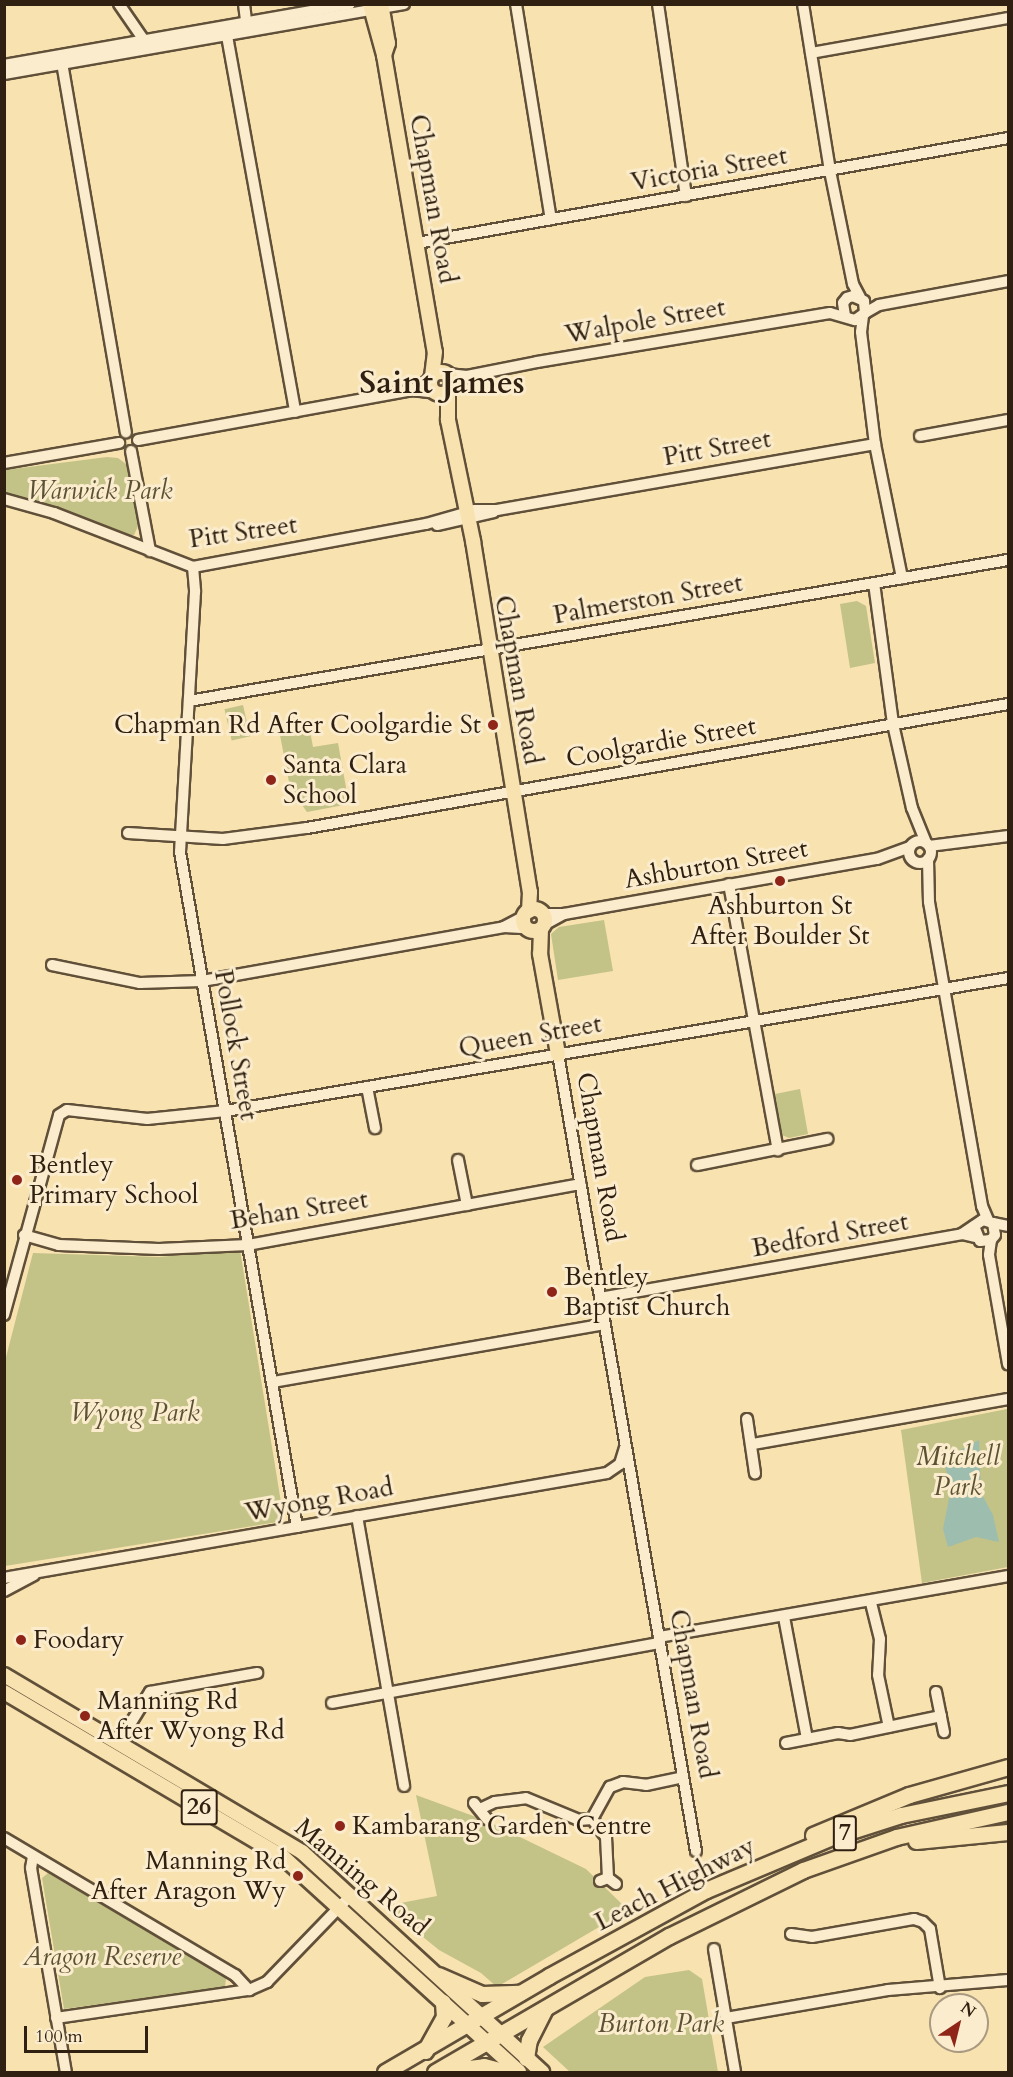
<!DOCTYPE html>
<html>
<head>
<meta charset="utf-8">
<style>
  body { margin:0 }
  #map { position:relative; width:1013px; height:2077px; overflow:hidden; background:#f8e2b0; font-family:Cardo,serif }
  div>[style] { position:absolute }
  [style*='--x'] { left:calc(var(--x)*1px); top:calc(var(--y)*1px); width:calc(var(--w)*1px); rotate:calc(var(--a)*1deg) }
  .green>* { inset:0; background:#c3c287; transform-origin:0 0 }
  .water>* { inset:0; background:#9dbdaf }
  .roads { filter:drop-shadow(2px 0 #615039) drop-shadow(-2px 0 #615039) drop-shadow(0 2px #615039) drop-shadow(0 -2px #615039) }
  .minor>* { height:10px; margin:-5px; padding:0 5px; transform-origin:5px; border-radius:5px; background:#faeccc }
  .minor>.ring { margin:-5px; padding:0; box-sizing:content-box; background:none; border:10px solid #faeccc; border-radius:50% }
  .major>* { height:14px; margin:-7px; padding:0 7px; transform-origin:7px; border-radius:7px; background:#f8e2b0 }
  .major>.ring { margin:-7px; padding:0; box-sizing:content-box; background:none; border:14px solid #f8e2b0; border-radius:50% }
  .highway>* { height:15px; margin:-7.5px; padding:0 7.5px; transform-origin:7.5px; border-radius:7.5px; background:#f8e2b0 }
  .dots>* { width:16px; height:16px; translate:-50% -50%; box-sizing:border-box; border:3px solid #faeccc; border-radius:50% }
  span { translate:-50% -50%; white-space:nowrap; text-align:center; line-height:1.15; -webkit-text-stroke:6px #faeccc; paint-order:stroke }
  .shield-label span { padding:2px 4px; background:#faeccc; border:2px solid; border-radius:4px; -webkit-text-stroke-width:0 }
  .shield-label { font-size:24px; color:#2f2011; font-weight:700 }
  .street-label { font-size:26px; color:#2f2011 }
  .park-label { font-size:26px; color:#5b5134; font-style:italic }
  .poi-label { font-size:26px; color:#2f2011 }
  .right { translate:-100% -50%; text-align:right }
  .left { translate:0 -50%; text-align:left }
  .district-label { font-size:32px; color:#2f2011; font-weight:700 }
  .frame { position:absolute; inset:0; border:6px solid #2f2011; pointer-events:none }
  .north { position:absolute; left:929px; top:1993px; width:60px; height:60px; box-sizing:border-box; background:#faeccc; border:2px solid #a99a81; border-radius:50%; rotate:35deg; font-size:16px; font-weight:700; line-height:24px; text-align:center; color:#2f2011 }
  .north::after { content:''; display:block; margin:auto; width:21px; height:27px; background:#8f2418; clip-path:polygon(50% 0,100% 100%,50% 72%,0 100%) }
  .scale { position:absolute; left:24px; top:2026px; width:124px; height:27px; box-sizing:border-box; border:3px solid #2f2011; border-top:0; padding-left:8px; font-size:18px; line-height:21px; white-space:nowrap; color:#2f2011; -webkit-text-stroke:4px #faeccc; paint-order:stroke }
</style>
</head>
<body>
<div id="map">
  <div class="green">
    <i style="clip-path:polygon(107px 457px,118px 458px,130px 467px,139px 524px,134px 535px,124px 535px,5px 494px,5px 470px)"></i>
    <i style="clip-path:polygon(857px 601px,866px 606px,875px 663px,850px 668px,840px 604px)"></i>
    <i style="left:243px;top:705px;width:32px;height:19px;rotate:77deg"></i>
    <i style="clip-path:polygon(310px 731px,313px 747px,338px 743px,349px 804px,307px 812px,302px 805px,293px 803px,280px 735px)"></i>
    <i style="clip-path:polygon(604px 920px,613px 971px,558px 980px,551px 934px,559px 927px)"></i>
    <i style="clip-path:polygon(800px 1089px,808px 1134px,789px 1138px,782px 1135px,775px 1094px)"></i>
    <i style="clip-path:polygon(240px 1250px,284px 1521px,5px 1566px,5px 1361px,33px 1253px,159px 1257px)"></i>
    <i style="clip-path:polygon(1007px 1409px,1008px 1567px,922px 1583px,901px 1430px)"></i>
    <i style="clip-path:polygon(416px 1795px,487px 1821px,586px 1869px,628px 1910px,497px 1987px,481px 1973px,439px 1950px,385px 1906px,437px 1896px)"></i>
    <i style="clip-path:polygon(48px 1873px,226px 1978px,225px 1987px,64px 2009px,42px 1878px)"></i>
    <i style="clip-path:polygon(689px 1970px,702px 1979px,718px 2072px,570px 2072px,543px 2047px,645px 1977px)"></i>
  </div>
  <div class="water">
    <i style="clip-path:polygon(979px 1440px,981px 1493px,993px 1515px,999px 1542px,976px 1537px,948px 1547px,943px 1529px,951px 1489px,943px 1459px)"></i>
  </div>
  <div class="roads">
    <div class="minor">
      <i style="--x:119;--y:4;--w:51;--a:55.4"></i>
      <i style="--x:244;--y:4;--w:24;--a:83"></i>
      <i style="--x:516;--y:4;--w:218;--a:80.8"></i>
      <i style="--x:658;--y:4;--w:194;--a:81.7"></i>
      <i style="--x:803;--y:4;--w:169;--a:80.8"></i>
      <i style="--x:830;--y:171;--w:115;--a:78.5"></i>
      <i style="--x:853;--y:284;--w:15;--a:62"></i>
      <i style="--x:227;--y:36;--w:382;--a:79.7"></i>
      <i style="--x:811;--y:53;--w:200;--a:-10.1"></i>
      <i style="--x:61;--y:57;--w:381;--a:80.2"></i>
      <i style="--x:4;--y:65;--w:351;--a:-10"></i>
      <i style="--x:4;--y:74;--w:406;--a:-9.9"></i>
      <i style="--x:417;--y:243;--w:600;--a:-10.07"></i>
      <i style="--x:865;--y:313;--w:16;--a:-30"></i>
      <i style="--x:879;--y:305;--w:131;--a:-10.5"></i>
      <i style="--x:863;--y:316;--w:16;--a:97"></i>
      <i style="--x:861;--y:332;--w:113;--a:82.9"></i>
      <i style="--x:875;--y:444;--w:137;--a:78.6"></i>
      <i style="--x:448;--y:374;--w:19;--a:6"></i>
      <i style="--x:452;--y:385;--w:17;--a:-31"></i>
      <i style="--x:467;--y:376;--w:71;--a:-11.3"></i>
      <i style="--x:537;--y:362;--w:297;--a:-9.5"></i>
      <i style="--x:830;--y:313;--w:26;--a:16"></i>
      <i style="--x:855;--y:320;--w:12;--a:-35"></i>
      <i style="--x:865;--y:313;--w:12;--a:-95"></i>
      <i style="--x:864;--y:301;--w:12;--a:-156"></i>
      <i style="--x:853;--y:296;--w:6;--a:162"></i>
      <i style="--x:847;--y:298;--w:6;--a:129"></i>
      <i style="--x:843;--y:303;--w:13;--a:81"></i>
      <i style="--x:412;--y:390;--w:23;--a:7"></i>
      <i style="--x:920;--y:436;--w:89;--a:-10.3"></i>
      <i style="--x:138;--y:440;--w:279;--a:-10.3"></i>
      <i style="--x:412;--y:390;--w:21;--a:-31"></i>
      <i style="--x:131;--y:451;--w:102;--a:79.2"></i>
      <i style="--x:4;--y:463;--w:117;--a:-9.9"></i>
      <i style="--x:4;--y:499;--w:52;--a:15.6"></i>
      <i style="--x:54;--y:513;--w:149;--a:21.2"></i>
      <i style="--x:193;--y:567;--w:237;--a:-10.5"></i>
      <i style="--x:426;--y:524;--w:51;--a:-15.9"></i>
      <i style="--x:475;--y:510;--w:22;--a:0"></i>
      <i style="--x:497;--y:510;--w:384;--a:-9.9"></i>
      <i style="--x:437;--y:525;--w:58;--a:-12.8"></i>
      <i style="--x:193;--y:567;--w:25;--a:85"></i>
      <i style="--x:195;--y:592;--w:260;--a:93.3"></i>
      <i style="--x:180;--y:852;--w:685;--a:80.17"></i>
      <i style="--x:874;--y:583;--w:142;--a:82.3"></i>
      <i style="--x:893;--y:724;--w:86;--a:77.3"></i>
      <i style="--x:912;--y:808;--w:38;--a:68"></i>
      <i style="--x:189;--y:701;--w:831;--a:-9.77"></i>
      <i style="--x:128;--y:833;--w:95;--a:3.6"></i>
      <i style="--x:223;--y:839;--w:85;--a:-7.5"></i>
      <i style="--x:307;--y:828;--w:712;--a:-10.03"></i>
      <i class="ring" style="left:909px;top:841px;width:12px;height:12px"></i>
      <i style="--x:929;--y:846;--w:80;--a:-7.2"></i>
      <i style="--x:928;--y:859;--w:43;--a:88.7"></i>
      <i style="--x:929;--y:902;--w:309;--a:80.1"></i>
      <i style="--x:982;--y:1206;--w:15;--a:67"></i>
      <i style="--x:729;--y:884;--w:271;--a:79.6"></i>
      <i style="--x:543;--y:914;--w:21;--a:0"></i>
      <i style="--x:564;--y:914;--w:318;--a:-10"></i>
      <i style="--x:877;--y:859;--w:35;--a:-20"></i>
      <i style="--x:544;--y:925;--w:23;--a:-29"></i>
      <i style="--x:504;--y:927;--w:21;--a:-28"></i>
      <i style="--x:52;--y:965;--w:90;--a:11.6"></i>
      <i style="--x:140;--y:983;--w:62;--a:-1.8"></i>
      <i style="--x:202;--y:981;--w:307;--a:-10.1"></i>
      <i style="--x:504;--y:927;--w:22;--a:3"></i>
      <i style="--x:558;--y:1054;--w:809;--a:80.18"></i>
      <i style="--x:367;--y:1087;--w:42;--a:79"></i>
      <i style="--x:458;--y:1160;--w:46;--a:78.7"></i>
      <i style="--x:697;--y:1165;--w:133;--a:-11.3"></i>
      <i style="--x:993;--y:1223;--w:15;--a:11"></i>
      <i style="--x:962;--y:1234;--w:25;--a:-34"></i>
      <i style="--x:983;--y:1220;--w:10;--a:17"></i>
      <i style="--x:993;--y:1223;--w:12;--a:81"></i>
      <i style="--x:995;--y:1235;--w:6;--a:129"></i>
      <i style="--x:991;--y:1240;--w:11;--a:175"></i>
      <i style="--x:980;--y:1241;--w:16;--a:-112"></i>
      <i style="--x:24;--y:1235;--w:36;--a:16"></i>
      <i style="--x:59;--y:1245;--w:100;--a:2.3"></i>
      <i style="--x:159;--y:1249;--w:89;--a:-2.6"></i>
      <i style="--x:248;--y:1245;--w:338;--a:-10.4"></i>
      <i style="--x:991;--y:1240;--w:15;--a:98"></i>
      <i style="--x:989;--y:1255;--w:111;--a:80.1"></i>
      <i style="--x:600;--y:1298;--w:368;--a:-10"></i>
      <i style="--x:962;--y:1234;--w:13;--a:13"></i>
      <i style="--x:4;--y:1315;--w:207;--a:-74.6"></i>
      <i style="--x:59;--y:1115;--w:9;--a:-32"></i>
      <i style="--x:67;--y:1110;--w:81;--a:6.4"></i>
      <i style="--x:147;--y:1119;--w:79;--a:-5.8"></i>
      <i style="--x:226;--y:1111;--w:793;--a:-9.65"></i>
      <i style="--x:273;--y:1382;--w:336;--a:-9.9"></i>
      <i style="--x:747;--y:1419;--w:55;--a:81.6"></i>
      <i style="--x:753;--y:1444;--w:259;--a:-10"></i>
      <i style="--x:357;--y:1516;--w:274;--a:80.1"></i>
      <i style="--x:4;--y:1578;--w:612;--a:-9.88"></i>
      <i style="--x:607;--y:1473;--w:16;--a:-35"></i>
      <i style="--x:620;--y:1464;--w:17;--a:-73"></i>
      <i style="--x:4;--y:1591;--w:34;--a:-28"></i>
      <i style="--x:871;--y:1603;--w:37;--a:76"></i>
      <i style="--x:880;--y:1639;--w:36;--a:93"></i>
      <i style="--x:878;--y:1675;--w:53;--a:78.1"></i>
      <i style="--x:784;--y:1617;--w:124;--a:79.3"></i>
      <i style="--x:659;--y:1637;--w:354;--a:-9.9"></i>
      <i style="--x:936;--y:1692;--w:41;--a:78.7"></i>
      <i style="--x:332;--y:1703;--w:333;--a:-10.4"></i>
      <i style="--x:119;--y:1742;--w:59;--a:-58.2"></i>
      <i style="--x:150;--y:1692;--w:109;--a:-10.1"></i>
      <i style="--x:786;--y:1743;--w:53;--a:-10.9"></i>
      <i style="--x:838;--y:1733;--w:12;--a:9"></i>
      <i style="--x:850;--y:1735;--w:93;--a:-11.8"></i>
      <i style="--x:474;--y:1803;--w:21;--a:51"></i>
      <i style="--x:482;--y:1808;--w:14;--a:-25"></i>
      <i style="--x:495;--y:1802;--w:31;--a:-7"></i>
      <i style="--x:526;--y:1798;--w:57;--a:22.5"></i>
      <i style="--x:579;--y:1820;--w:13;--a:-4"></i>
      <i style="--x:592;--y:1819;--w:37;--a:-61"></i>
      <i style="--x:610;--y:1787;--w:14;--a:-21"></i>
      <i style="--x:623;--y:1782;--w:23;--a:7"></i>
      <i style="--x:646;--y:1785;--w:38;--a:-12"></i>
      <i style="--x:592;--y:1819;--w:23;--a:52"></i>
      <i style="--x:606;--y:1837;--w:41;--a:87.2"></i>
      <i style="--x:4;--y:1838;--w:269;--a:30.7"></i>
      <i style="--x:235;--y:1975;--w:21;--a:47"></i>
      <i style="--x:33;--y:1856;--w:12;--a:99"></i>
      <i style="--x:31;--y:1868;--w:207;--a:80.3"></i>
      <i style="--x:600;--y:1881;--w:9;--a:-21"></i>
      <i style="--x:608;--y:1878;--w:10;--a:37"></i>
      <i style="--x:791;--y:1934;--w:21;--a:8"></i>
      <i style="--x:812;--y:1937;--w:104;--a:-10"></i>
      <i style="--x:914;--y:1919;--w:9;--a:18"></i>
      <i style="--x:923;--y:1922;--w:10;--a:45"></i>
      <i style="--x:930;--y:1929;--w:60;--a:80.4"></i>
      <i style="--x:714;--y:1949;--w:125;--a:80.3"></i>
      <i style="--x:56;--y:2018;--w:195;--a:-8.3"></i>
      <i style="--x:249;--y:1990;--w:20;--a:-24"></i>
      <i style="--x:267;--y:1982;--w:120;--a:-46"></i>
      <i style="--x:726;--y:2018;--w:164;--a:-9.8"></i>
      <i style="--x:888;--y:1990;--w:120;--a:-4.8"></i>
    </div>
    <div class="major">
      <i style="--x:370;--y:4;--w:53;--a:74.6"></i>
      <i style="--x:384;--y:55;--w:301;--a:80.3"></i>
      <i style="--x:435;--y:352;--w:24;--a:97"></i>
      <i style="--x:381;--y:4;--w:40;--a:80"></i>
      <i style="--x:388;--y:43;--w:13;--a:108"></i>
      <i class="ring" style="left:430px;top:372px;width:8px;height:8px"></i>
      <i style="--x:448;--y:392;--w:28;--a:90"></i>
      <i style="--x:448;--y:420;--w:124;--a:78.3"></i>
      <i style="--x:473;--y:541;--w:356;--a:80.8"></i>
      <i style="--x:530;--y:892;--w:19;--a:93"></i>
      <i class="ring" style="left:523px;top:909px;width:8px;height:8px"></i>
      <i style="--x:541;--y:929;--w:25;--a:92"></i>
      <i style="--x:540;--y:954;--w:102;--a:79.8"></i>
      <i style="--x:4;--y:1675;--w:347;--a:30.7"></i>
      <i style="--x:302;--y:1852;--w:326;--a:42.5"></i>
      <i style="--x:4;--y:1692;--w:324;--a:30.6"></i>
      <i style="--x:283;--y:1857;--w:319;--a:42.3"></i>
    </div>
    <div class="highway">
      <i style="--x:813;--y:1835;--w:104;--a:-22.6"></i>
      <i style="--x:909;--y:1795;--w:103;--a:-15.8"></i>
      <i style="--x:916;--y:1841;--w:92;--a:-5.6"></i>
      <i style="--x:438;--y:1975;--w:48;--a:23.4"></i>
      <i style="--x:482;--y:1994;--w:38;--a:-2"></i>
      <i style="--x:425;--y:2051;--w:39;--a:-61"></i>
      <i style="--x:444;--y:2017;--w:15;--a:-94"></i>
      <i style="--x:526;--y:2058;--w:18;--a:-81"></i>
      <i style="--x:529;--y:2040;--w:34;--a:-63"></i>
      <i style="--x:445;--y:2071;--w:39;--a:-7"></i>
      <i style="--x:484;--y:2066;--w:24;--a:15"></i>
      <i style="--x:385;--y:2072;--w:190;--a:-30.3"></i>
      <i style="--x:549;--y:1976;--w:179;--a:-28.7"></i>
      <i style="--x:706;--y:1890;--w:137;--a:-22.8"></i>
      <i style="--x:832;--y:1837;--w:72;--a:-17.7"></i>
      <i style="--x:901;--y:1815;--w:109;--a:-11.6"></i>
      <i style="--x:435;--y:2072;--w:271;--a:-30.2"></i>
      <i style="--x:669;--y:1936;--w:149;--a:-26.2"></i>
      <i style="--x:803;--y:1870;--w:99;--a:-19.5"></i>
      <i style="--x:896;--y:1837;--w:115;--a:-12.6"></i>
    </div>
  </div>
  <div class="dots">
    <i style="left:493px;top:725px;background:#8f2418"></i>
    <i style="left:271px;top:780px;background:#8f2418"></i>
    <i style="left:780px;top:881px;background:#8f2418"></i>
    <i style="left:17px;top:1180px;background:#8f2418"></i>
    <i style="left:552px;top:1292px;background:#8f2418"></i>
    <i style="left:21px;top:1640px;background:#8f2418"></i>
    <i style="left:85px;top:1716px;background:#8f2418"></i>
    <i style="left:340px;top:1826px;background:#8f2418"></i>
    <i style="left:298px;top:1876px;background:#8f2418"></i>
  </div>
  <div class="shield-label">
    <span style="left:199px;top:1807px">26</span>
    <span style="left:845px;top:1833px">7</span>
  </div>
  <div class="street-label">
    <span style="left:709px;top:169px;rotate:-10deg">Victoria Street</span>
    <span style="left:433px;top:199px;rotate:80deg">Chapman Road</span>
    <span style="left:645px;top:321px;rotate:-10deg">Walpole Street</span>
    <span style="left:717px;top:448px;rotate:-10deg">Pitt Street</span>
    <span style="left:243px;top:532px;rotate:-8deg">Pitt Street</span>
    <span style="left:648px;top:599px;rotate:-10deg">Palmerston Street</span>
    <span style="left:518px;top:680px;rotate:80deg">Chapman Road</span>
    <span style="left:661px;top:742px;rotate:-10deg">Coolgardie Street</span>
    <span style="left:716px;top:864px;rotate:-10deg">Ashburton Street</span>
    <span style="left:530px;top:1036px;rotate:-10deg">Queen Street</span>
    <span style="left:236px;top:1045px;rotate:80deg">Pollock Street</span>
    <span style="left:600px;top:1157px;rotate:80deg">Chapman Road</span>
    <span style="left:299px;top:1210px;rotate:-9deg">Behan Street</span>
    <span style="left:830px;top:1235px;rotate:-10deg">Bedford Street</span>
    <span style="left:319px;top:1500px;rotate:-10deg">Wyong Road</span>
    <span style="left:693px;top:1694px;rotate:80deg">Chapman Road</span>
    <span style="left:362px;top:1877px;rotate:40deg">Manning Road</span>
    <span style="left:675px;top:1884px;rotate:-27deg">Leach Highway</span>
  </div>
  <div class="park-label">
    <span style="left:100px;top:491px">Warwick Park</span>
    <span style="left:135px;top:1413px">Wyong Park</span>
    <span style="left:958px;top:1472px">Mitchell<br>Park</span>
    <span style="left:102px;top:1957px">Aragon Reserve</span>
    <span style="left:661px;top:2024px">Burton Park</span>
  </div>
  <div class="poi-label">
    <span class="right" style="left:481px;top:725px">Chapman Rd After Coolgardie St</span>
    <span class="left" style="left:283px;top:780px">Santa Clara<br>School</span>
    <span style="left:780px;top:921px">Ashburton St<br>After Boulder St</span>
    <span class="left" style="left:29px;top:1180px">Bentley<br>Primary School</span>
    <span class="left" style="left:564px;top:1292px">Bentley<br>Baptist Church</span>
    <span class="left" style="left:33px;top:1640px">Foodary</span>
    <span class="left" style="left:97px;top:1716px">Manning Rd<br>After Wyong Rd</span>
    <span class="left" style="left:352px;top:1826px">Kambarang Garden Centre</span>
    <span class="right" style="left:286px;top:1876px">Manning Rd<br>After Aragon Wy</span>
  </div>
  <div class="district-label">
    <span style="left:442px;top:383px">Saint James</span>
  </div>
  <div class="frame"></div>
  <div class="north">N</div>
  <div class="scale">100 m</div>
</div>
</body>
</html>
